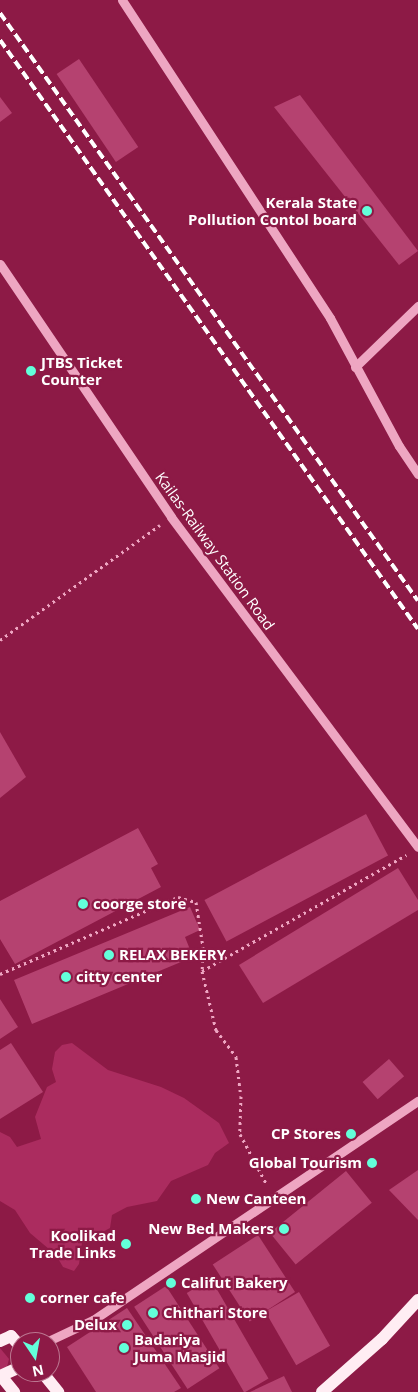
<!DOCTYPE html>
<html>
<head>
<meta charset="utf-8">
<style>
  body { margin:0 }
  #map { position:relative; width:418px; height:1392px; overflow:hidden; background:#8d1a46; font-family:"Open Sans",sans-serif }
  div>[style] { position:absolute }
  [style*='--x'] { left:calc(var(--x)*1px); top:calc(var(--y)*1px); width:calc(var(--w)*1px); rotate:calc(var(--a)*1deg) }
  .green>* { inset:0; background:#ab2c5f }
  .building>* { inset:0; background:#b54270; transform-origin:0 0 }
  .path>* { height:3px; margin-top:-1.5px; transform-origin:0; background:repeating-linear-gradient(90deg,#eea6c2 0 2.5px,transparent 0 6.5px) }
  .minor>* { height:9px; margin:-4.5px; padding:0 4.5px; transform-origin:4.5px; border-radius:4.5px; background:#eea6c2 }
  .major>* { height:12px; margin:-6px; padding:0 6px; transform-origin:6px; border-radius:6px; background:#ffedf3 }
  .rail>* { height:4px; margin-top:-2px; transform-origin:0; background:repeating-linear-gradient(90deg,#fff 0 9px,transparent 0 13px) }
  .dots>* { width:14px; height:14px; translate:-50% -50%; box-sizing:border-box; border:2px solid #8d1a46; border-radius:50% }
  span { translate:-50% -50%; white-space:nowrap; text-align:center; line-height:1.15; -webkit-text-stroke:4.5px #8d1a46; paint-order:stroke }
  .poi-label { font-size:15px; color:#fff; font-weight:700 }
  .right { translate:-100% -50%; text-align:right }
  .left { translate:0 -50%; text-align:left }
  .street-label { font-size:15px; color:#fff }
  .north { position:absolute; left:10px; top:1332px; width:50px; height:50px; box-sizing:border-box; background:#8d1a46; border:1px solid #bb7690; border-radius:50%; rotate:168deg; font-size:14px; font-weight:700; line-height:20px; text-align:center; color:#fff }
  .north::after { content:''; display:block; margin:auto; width:18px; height:22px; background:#63ffda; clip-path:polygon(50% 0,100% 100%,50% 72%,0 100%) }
</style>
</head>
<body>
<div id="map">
  <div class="green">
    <i style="clip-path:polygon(72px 1043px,108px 1070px,161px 1087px,184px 1098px,219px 1123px,229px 1143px,215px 1153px,208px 1165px,171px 1181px,157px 1201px,127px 1207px,112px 1215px,110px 1228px,82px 1243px,79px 1264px,74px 1271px,63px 1267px,56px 1255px,30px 1233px,15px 1210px,0 1201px,0 1132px,10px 1137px,17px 1147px,41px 1139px,35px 1117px,47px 1087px,56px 1082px,52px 1069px,55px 1052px,62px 1045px)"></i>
    <i style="clip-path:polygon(0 1348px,9px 1359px,7px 1367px,0 1372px)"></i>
  </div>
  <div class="building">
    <i style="left:79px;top:59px;width:106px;height:27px;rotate:56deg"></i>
    <i style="clip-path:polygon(300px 95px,418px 251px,399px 265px,274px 107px)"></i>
    <i style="clip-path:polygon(0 97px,12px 113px,0 122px)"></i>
    <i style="clip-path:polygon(0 732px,26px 777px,0 798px)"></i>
    <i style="left:366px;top:814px;width:47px;height:183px;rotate:62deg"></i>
    <i style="clip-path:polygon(138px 828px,158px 864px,151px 868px,161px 887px,15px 964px,0 939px,0 901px)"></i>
    <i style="clip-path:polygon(398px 868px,418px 900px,418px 910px,263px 1003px,239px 965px)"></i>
    <i style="clip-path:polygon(190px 907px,200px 930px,185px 937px,193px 957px,32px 1024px,14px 980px)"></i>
    <i style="clip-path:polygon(0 999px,18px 1027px,0 1039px)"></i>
    <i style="clip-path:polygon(11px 1043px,43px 1092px,0 1119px,0 1050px)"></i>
    <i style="left:389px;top:1059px;width:23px;height:35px;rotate:49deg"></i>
    <i style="clip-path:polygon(418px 1170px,418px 1220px,389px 1190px)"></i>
    <i style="left:346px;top:1171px;width:41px;height:98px;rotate:51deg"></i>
    <i style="left:258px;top:1235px;width:68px;height:54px;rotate:57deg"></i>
    <i style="left:211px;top:1279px;width:115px;height:28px;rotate:60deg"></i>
    <i style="left:166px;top:1286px;width:98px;height:38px;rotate:57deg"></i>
    <i style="left:299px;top:1292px;width:62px;height:39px;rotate:60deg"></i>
    <i style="clip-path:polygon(127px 1308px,181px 1388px,174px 1392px,96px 1392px,67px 1347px)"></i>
    <i style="clip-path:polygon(284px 1376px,292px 1392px,250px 1392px)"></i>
  </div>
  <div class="path">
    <i style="--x:0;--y:640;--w:197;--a:-35.7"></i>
    <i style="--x:202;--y:971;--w:61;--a:76.7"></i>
    <i style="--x:216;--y:1030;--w:34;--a:53"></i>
    <i style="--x:236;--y:1057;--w:39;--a:83"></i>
    <i style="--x:241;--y:1096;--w:38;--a:92"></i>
    <i style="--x:240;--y:1134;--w:58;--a:62.1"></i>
    <i style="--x:0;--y:974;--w:194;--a:-23.4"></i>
    <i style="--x:178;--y:897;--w:19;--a:16"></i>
    <i style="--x:196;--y:902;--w:46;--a:81.2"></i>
    <i style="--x:203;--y:947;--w:24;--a:92"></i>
    <i style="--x:202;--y:971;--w:235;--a:-29.6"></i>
  </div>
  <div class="minor">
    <i style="--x:122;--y:0;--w:380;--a:56.8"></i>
    <i style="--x:330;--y:318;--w:145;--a:61.7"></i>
    <i style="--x:399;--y:446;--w:34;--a:56"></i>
    <i style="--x:0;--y:264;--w:305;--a:55.9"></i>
    <i style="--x:171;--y:517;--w:412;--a:53.2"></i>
    <i style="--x:355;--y:367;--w:88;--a:-44.1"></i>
    <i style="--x:46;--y:1342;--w:52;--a:-25.1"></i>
    <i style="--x:93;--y:1320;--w:392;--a:-34"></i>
  </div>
  <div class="major">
    <i style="--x:0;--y:1341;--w:12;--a:-24"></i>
    <i style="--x:11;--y:1336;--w:13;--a:48"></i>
    <i style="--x:42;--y:1372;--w:26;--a:51"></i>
    <i style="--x:0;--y:1376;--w:22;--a:-24"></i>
    <i style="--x:1;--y:1376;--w:21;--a:51"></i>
    <i style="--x:322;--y:1392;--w:80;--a:-41.5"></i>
    <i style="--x:382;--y:1339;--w:53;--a:-47.3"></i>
  </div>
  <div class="rail">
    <i style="--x:0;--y:13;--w:721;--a:54.59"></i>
    <i style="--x:0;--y:40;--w:722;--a:54.64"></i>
  </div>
  <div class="dots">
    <i style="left:367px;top:211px;background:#63ffda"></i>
    <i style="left:31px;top:371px;background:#63ffda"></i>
    <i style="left:83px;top:904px;background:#63ffda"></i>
    <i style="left:109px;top:955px;background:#63ffda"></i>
    <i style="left:66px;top:977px;background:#63ffda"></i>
    <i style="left:351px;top:1134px;background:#63ffda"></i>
    <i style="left:372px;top:1163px;background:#63ffda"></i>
    <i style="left:196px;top:1199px;background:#63ffda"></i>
    <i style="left:284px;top:1229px;background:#63ffda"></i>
    <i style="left:126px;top:1244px;background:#63ffda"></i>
    <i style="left:171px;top:1283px;background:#63ffda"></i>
    <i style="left:30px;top:1298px;background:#63ffda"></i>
    <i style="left:153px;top:1313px;background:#63ffda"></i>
    <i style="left:127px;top:1325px;background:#63ffda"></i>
    <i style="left:124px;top:1348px;background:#63ffda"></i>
  </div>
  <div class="poi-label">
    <span class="right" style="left:357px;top:211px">Kerala State<br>Pollution Contol board</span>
    <span class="left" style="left:41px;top:371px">JTBS Ticket<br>Counter</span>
    <span class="left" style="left:93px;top:904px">coorge store</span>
    <span class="left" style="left:119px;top:955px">RELAX BEKERY</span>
    <span class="left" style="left:76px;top:977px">citty center</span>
    <span class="right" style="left:341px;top:1134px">CP Stores</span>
    <span class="right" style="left:362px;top:1163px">Global Tourism</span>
    <span class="left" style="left:206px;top:1199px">New Canteen</span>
    <span class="right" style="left:274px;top:1229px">New Bed Makers</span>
    <span class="right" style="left:116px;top:1244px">Koolikad<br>Trade Links</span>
    <span class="left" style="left:181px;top:1283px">Califut Bakery</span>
    <span class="left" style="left:40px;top:1298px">corner cafe</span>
    <span class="left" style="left:163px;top:1313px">Chithari Store</span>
    <span class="right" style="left:117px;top:1325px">Delux</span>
    <span class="left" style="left:134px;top:1348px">Badariya<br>Juma Masjid</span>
  </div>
  <div class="street-label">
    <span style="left:215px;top:551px;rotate:54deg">Kailas-Railway Station Road</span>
  </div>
  <div class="north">N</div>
</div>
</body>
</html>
